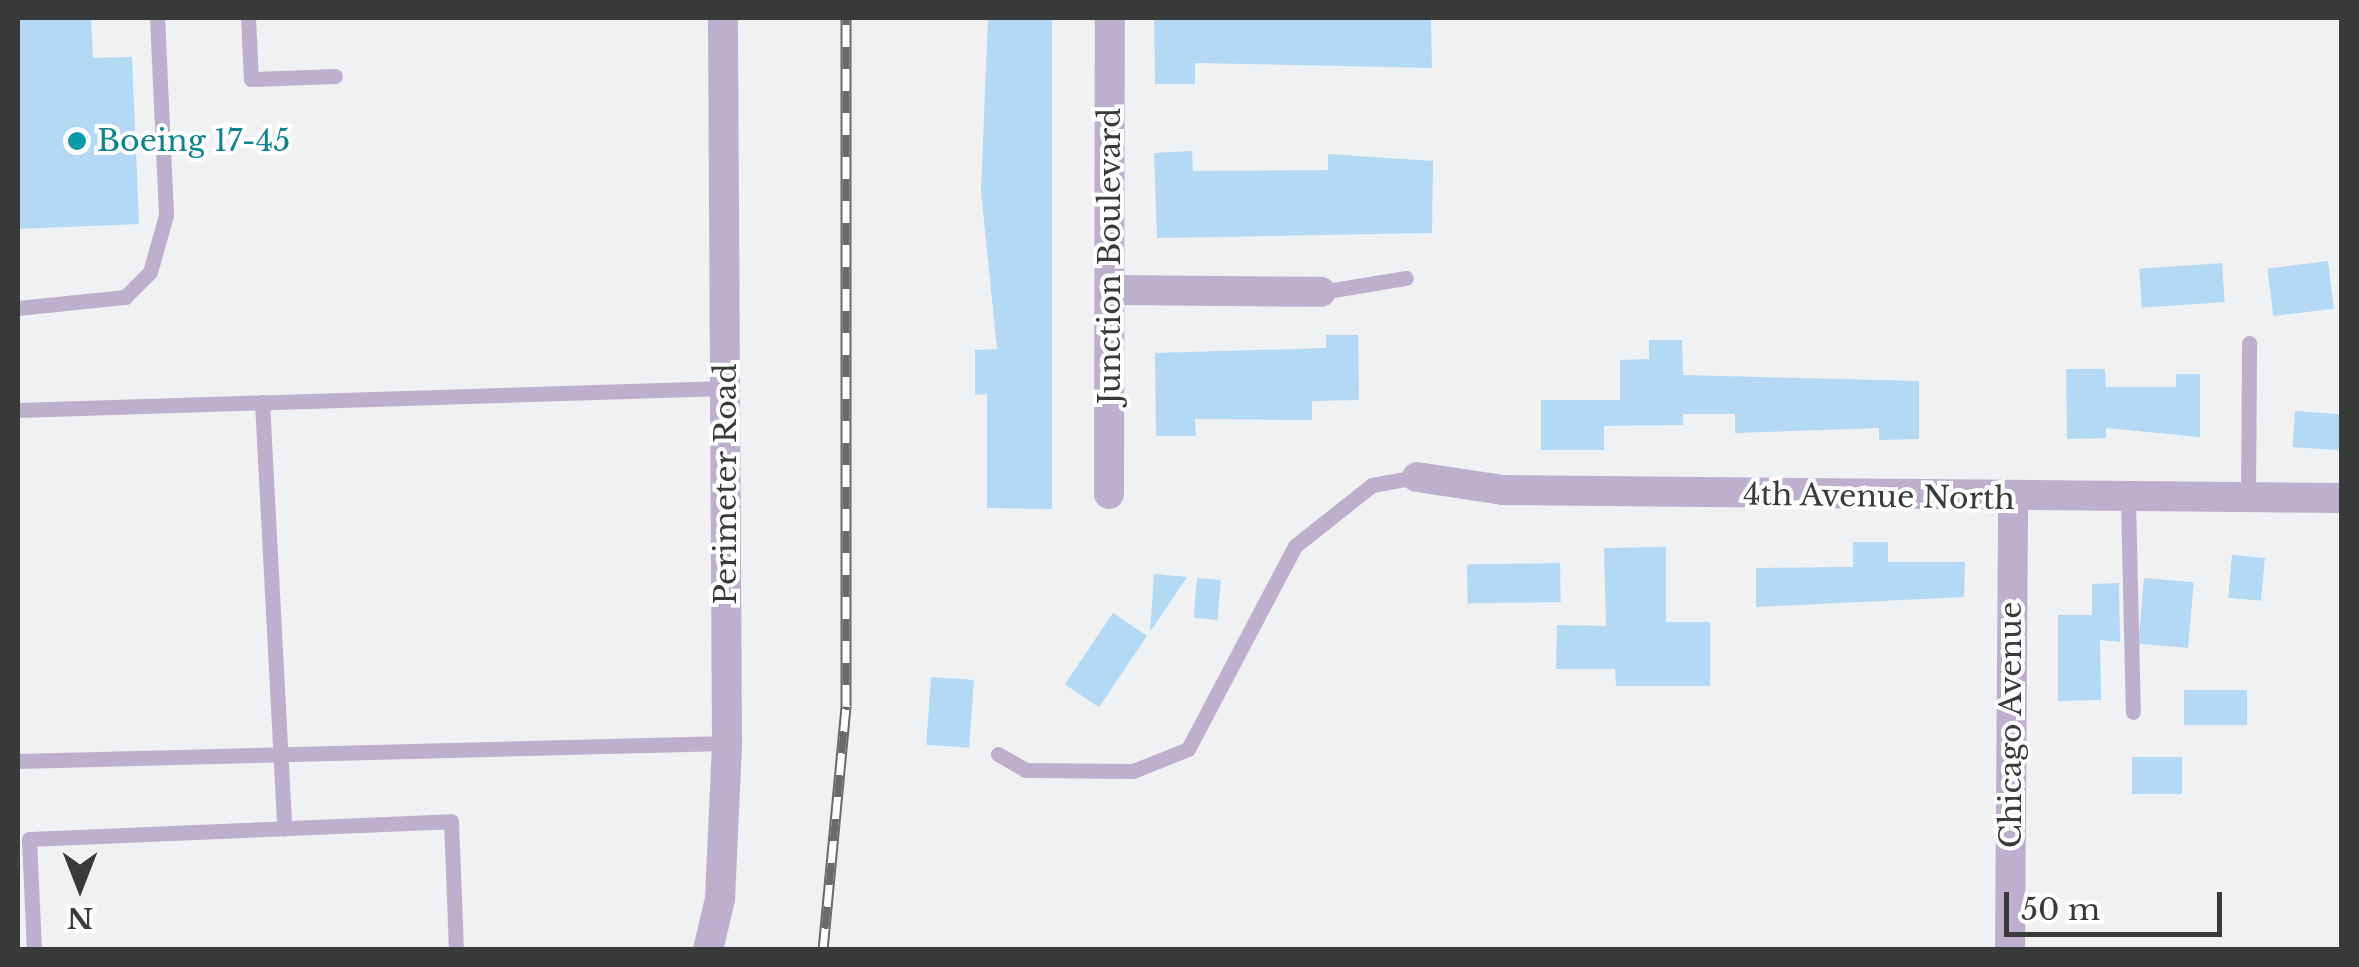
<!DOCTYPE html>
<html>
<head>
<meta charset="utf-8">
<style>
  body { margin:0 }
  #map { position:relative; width:2359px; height:967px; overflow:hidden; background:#f0f1f2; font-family:"Libre Baskerville",serif }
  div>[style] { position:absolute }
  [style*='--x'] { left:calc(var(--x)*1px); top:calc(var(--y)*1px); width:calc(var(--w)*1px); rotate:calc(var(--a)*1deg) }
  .building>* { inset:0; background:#b3d9f5; transform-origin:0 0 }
  .lane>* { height:15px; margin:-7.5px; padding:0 7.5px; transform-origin:7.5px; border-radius:7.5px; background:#beb0cc }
  .street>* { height:30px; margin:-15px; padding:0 15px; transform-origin:15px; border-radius:15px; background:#beb0cc }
  .rail>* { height:11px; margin-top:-5.5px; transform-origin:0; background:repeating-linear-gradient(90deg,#fefeff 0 22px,#696a6a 0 44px); box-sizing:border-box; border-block:2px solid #696a6a }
  .dots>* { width:28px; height:28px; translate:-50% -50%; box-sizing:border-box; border:5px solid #fefeff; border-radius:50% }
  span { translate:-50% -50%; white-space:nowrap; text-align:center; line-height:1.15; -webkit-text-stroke:8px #fefeff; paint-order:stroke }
  .culture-label { font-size:30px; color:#0d838f }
  .left { translate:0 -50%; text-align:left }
  .street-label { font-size:30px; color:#393a3a }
  .frame { position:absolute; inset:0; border:20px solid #393a3a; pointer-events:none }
  .north { position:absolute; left:30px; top:837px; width:100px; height:100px; -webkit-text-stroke:8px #fefeff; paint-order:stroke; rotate:180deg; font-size:28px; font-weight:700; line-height:40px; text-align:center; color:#393a3a }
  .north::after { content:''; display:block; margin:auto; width:35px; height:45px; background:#393a3a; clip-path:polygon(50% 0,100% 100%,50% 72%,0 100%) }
  .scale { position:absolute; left:2004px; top:892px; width:218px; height:45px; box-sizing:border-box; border:5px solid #393a3a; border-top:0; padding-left:12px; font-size:30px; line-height:35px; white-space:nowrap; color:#393a3a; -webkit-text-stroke:8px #fefeff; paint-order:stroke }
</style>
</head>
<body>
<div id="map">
  <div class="building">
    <i style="clip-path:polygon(18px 18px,91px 18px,93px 58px,132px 57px,139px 224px,18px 229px)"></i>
    <i style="clip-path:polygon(988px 18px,1052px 18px,1052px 509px,987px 508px,987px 394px,975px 395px,975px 350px,997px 349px,981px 191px)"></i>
    <i style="clip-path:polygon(1154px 18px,1431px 18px,1432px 68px,1195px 63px,1195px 84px,1155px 84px)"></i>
    <i style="clip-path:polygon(1192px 151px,1193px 171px,1328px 170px,1328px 154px,1433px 161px,1432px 233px,1157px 238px,1154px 153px)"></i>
    <i style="left:2328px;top:261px;width:48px;height:61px;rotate:83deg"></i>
    <i style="left:2222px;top:263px;width:39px;height:83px;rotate:86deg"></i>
    <i style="clip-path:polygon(1326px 335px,1358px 335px,1359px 400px,1312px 401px,1312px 420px,1195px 419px,1196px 436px,1156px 436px,1155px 353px,1326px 348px)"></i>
    <i style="clip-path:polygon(1649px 340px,1682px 340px,1683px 375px,1919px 381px,1919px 439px,1879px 440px,1879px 428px,1735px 433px,1735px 414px,1683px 414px,1683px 425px,1604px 426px,1604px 450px,1541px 450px,1541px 400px,1620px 400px,1620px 360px,1649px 359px)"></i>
    <i style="clip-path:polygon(2066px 369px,2105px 369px,2106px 387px,2176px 387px,2176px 374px,2200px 374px,2200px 437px,2106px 428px,2106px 438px,2067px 439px)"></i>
    <i style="left:2295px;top:411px;width:47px;height:36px;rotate:4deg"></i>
    <i style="clip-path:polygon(1853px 542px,1888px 542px,1888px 562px,1965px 562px,1964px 597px,1756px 607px,1756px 568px,1853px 567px)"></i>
    <i style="clip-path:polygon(1666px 547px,1666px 622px,1710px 622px,1710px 686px,1616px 686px,1615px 669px,1556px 669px,1557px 625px,1606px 626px,1604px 548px)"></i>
    <i style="left:2232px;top:555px;width:33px;height:43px;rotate:5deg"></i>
    <i style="left:1560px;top:563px;width:39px;height:93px;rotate:89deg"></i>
    <i style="clip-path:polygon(1154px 574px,1187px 577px,1150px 632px)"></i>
    <i style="left:1197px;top:578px;width:24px;height:40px;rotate:5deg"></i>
    <i style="left:2144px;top:578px;width:50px;height:66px;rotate:5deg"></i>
    <i style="clip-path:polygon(2119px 583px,2120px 642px,2100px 640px,2101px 700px,2058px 701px,2058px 615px,2092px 615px,2092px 584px)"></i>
    <i style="left:1113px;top:613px;width:41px;height:86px;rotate:34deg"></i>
    <i style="left:931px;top:677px;width:43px;height:68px;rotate:4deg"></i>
    <i style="left:2247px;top:690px;width:35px;height:63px;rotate:90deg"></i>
    <i style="left:2132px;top:757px;width:50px;height:37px"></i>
  </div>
  <div class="lane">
    <i style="--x:248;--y:18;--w:61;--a:87.2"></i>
    <i style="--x:251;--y:79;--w:84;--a:-2"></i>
    <i style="--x:1321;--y:292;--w:86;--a:-9.4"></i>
    <i style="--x:18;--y:308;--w:108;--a:-5.9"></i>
    <i style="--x:125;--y:297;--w:35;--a:-45"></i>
    <i style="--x:150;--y:272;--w:59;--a:-74.3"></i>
    <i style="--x:166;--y:215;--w:197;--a:-92.6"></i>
    <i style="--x:262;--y:402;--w:427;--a:87"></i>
    <i style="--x:18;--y:410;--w:708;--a:-1.78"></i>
    <i style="--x:2128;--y:499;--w:213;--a:88.7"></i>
    <i style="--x:2248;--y:499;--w:156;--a:-89.6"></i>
    <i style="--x:998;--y:754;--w:32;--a:30"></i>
    <i style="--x:1026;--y:770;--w:107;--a:0.5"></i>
    <i style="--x:1133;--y:771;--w:59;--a:-21.8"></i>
    <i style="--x:1188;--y:749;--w:229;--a:-62.2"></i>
    <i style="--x:1295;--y:546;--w:98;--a:-38.4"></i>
    <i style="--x:1372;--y:485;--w:46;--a:-10.1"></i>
    <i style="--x:18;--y:761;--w:709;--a:-1.45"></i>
    <i style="--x:34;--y:950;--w:111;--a:-92.6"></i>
    <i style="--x:29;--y:839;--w:422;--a:-2.4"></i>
    <i style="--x:451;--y:821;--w:129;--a:87.8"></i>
  </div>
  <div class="street">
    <i style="--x:1110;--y:290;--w:211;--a:0.5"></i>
    <i style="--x:1417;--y:477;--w:87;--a:8.6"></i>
    <i style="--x:1503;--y:490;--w:839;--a:0.55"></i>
    <i style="--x:1109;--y:494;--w:476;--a:-89.9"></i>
    <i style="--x:708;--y:950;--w:52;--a:-76.8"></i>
    <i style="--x:720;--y:899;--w:156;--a:-87.4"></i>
    <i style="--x:727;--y:743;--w:725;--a:-90.32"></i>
    <i style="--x:2010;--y:950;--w:450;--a:-89.6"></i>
  </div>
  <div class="rail">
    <i style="--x:823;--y:950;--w:245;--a:-84.6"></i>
    <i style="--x:846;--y:706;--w:688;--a:-90"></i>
  </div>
  <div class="dots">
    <i style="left:77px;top:141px;background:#0f9aa8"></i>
  </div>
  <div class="culture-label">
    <span class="left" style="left:97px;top:141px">Boeing 17-45</span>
  </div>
  <div class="street-label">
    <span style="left:1110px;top:256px;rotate:-90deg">Junction Boulevard</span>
    <span style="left:726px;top:484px;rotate:-90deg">Perimeter Road</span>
    <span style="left:1879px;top:497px;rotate:1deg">4th Avenue North</span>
    <span style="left:2011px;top:725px;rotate:-90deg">Chicago Avenue</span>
  </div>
  <div class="frame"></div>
  <div class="north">N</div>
  <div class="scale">50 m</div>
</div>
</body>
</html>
